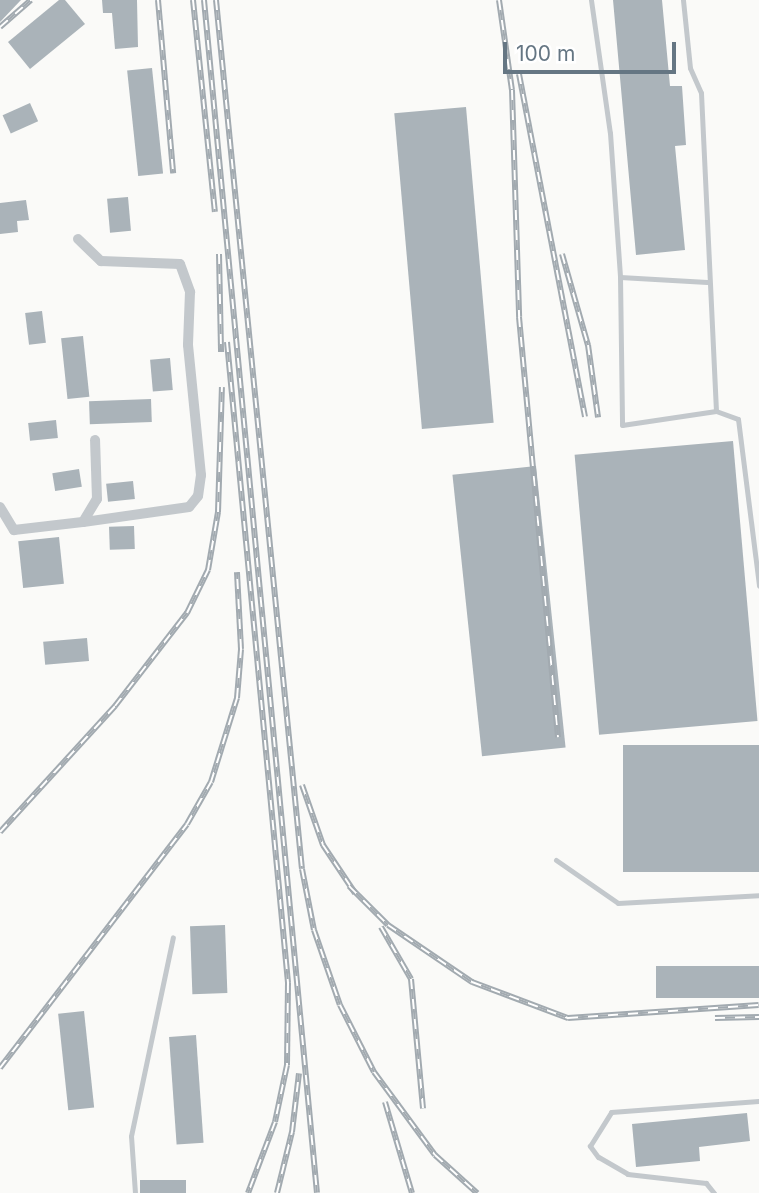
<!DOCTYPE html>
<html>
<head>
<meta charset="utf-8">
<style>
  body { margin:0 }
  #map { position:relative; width:759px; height:1193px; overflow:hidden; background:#fafaf8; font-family:Inter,sans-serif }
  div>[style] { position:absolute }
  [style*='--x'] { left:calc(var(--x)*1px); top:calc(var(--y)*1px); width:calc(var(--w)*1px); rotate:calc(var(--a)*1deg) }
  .building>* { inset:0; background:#aab3b9; transform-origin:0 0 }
  .lane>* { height:5px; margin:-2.5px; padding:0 2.5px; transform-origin:2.5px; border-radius:2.5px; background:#c3c8cc }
  .street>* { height:10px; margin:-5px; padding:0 5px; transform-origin:5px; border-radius:5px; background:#c3c8cc }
  .rail>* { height:6px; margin-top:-3px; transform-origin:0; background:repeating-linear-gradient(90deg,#fff 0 10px,#a2aab0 0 20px); box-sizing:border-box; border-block:2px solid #a2aab0 }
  span { translate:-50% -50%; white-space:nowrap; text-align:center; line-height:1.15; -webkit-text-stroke:7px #fff; paint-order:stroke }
  .scale { position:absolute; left:503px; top:42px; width:173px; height:32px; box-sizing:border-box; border:4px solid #657683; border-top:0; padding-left:9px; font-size:21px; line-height:24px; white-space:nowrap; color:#657683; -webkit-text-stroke:5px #fff; paint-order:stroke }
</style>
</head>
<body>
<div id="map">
  <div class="building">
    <i style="clip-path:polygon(0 0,21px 0,0 22px)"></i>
    <i style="clip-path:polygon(59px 0,65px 0,85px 24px,30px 69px,8px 42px)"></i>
    <i style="clip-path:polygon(102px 0,137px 0,138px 47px,115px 49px,112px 13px,103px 13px)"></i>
    <i style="clip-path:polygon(613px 0,662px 0,670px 86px,682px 86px,686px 145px,675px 146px,685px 250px,636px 255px)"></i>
    <i style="left:152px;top:68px;width:106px;height:25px;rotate:84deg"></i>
    <i style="left:30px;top:103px;width:20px;height:30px;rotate:66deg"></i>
    <i style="left:466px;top:107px;width:317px;height:72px;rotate:85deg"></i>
    <i style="left:128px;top:197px;width:34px;height:21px;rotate:85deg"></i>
    <i style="clip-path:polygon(26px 200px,29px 220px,17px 221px,18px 232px,0 234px,0 203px)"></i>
    <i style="left:42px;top:311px;width:32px;height:17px;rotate:83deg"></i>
    <i style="left:83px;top:336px;width:61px;height:22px;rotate:84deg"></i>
    <i style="left:170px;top:358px;width:32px;height:20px;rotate:85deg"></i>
    <i style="left:151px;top:399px;width:23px;height:62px;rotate:88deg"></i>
    <i style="left:56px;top:420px;width:18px;height:28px;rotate:84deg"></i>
    <i style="left:733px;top:441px;width:281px;height:159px;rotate:85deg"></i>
    <i style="left:536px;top:466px;width:283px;height:84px;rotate:84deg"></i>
    <i style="left:79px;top:469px;width:18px;height:27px;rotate:81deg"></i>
    <i style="left:133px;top:481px;width:18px;height:27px;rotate:84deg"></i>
    <i style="left:134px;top:526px;width:23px;height:25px;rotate:88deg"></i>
    <i style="left:59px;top:537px;width:47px;height:41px;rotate:84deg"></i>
    <i style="left:87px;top:638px;width:23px;height:44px;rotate:85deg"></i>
    <i style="left:759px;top:745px;width:127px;height:136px;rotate:90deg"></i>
    <i style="left:225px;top:925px;width:68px;height:35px;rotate:88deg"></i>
    <i style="left:759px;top:966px;width:32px;height:103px;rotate:90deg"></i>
    <i style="left:84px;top:1011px;width:97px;height:26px;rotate:84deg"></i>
    <i style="left:196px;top:1035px;width:108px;height:27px;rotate:86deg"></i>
    <i style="clip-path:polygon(747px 1113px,750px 1141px,699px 1147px,700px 1161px,636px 1167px,632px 1124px)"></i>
    <i style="left:140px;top:1180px;width:46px;height:13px"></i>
  </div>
  <div class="lane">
    <i style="--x:591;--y:0;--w:134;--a:81.9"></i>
    <i style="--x:610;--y:133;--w:144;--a:86"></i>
    <i style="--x:620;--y:277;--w:87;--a:3.3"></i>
    <i style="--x:683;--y:0;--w:68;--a:84.1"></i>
    <i style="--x:690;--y:68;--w:27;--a:66"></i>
    <i style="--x:701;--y:93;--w:318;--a:87.3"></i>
    <i style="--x:620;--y:277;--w:148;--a:89.2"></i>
    <i style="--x:622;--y:425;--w:95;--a:-8.5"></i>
    <i style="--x:716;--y:411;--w:23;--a:20"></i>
    <i style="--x:738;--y:419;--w:168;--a:82.8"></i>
    <i style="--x:556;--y:860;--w:75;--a:34.7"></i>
    <i style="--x:618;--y:903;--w:141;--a:-3.2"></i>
    <i style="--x:135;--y:1193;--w:57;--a:-94"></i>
    <i style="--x:131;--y:1136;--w:203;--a:-78.1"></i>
    <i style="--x:714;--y:1193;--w:13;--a:-129"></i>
    <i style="--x:706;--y:1183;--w:79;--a:-173.4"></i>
    <i style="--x:628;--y:1174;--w:34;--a:-150"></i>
    <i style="--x:598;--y:1157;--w:14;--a:-126"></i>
    <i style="--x:590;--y:1146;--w:40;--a:-58"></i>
    <i style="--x:611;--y:1112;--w:148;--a:-4.3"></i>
  </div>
  <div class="street">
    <i style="--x:78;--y:239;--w:32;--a:44"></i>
    <i style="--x:101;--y:261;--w:79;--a:2.2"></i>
    <i style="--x:180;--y:264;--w:30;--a:70"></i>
    <i style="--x:190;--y:292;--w:53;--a:92.2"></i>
    <i style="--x:188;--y:345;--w:131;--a:84.3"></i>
    <i style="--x:201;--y:475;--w:21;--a:98"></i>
    <i style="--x:198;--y:496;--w:14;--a:129"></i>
    <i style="--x:189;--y:507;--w:107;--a:171.9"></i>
    <i style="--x:0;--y:507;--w:27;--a:59"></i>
    <i style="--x:14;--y:530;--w:69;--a:-6.6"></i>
    <i style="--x:83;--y:522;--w:27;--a:-59"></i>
    <i style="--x:97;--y:499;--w:59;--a:-91.9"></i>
  </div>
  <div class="rail">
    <i style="--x:158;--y:0;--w:174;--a:85"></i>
    <i style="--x:193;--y:0;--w:213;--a:84.1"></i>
    <i style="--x:204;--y:0;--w:1198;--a:84.59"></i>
    <i style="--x:216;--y:0;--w:873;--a:84.35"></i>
    <i style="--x:302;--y:869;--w:62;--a:78.9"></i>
    <i style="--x:314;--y:930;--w:79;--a:70.9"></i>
    <i style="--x:340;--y:1005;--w:75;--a:63.1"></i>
    <i style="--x:374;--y:1072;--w:103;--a:53.7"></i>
    <i style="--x:435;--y:1155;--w:57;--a:42.1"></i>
    <i style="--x:499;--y:0;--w:91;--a:81.8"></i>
    <i style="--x:512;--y:90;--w:227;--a:88.2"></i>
    <i style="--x:519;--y:317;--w:422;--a:84.7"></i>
    <i style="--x:0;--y:27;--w:41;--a:-41.1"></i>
    <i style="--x:519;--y:74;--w:349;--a:79.1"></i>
    <i style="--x:219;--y:254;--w:98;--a:88.8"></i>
    <i style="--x:562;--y:254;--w:95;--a:74.1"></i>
    <i style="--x:588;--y:345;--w:73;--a:82.1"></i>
    <i style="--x:227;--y:342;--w:644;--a:84.56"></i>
    <i style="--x:288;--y:983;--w:82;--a:90.7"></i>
    <i style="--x:287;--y:1065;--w:58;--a:101.9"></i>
    <i style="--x:275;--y:1122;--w:76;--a:110.8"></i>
    <i style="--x:302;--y:785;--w:64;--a:70.7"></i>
    <i style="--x:323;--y:845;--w:58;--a:56.3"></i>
    <i style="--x:0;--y:832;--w:171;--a:-47.6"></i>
    <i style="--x:115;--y:706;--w:118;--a:-52.3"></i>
    <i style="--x:187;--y:613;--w:48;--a:-64"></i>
    <i style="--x:208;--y:570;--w:59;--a:-80.2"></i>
    <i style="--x:218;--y:512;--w:125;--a:-88.2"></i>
    <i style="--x:349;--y:886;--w:55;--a:45"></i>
    <i style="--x:388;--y:925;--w:102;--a:34.2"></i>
    <i style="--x:472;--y:982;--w:103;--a:20.6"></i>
    <i style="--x:568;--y:1018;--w:191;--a:-3.9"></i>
    <i style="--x:381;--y:927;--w:60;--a:60"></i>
    <i style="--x:411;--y:979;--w:130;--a:84.7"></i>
    <i style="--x:715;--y:1018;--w:44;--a:-1.3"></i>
    <i style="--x:0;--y:1068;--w:307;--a:-52.5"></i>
    <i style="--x:187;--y:824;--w:48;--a:-60.3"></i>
    <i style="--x:211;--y:782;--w:88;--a:-72.8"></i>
    <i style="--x:237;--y:698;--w:49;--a:-85.3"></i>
    <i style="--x:241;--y:649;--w:77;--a:-93"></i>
    <i style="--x:385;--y:1102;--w:95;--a:73.5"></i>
    <i style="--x:277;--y:1193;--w:63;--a:-76.2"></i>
    <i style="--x:292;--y:1132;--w:59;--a:-83.2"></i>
  </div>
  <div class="scale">100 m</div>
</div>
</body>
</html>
